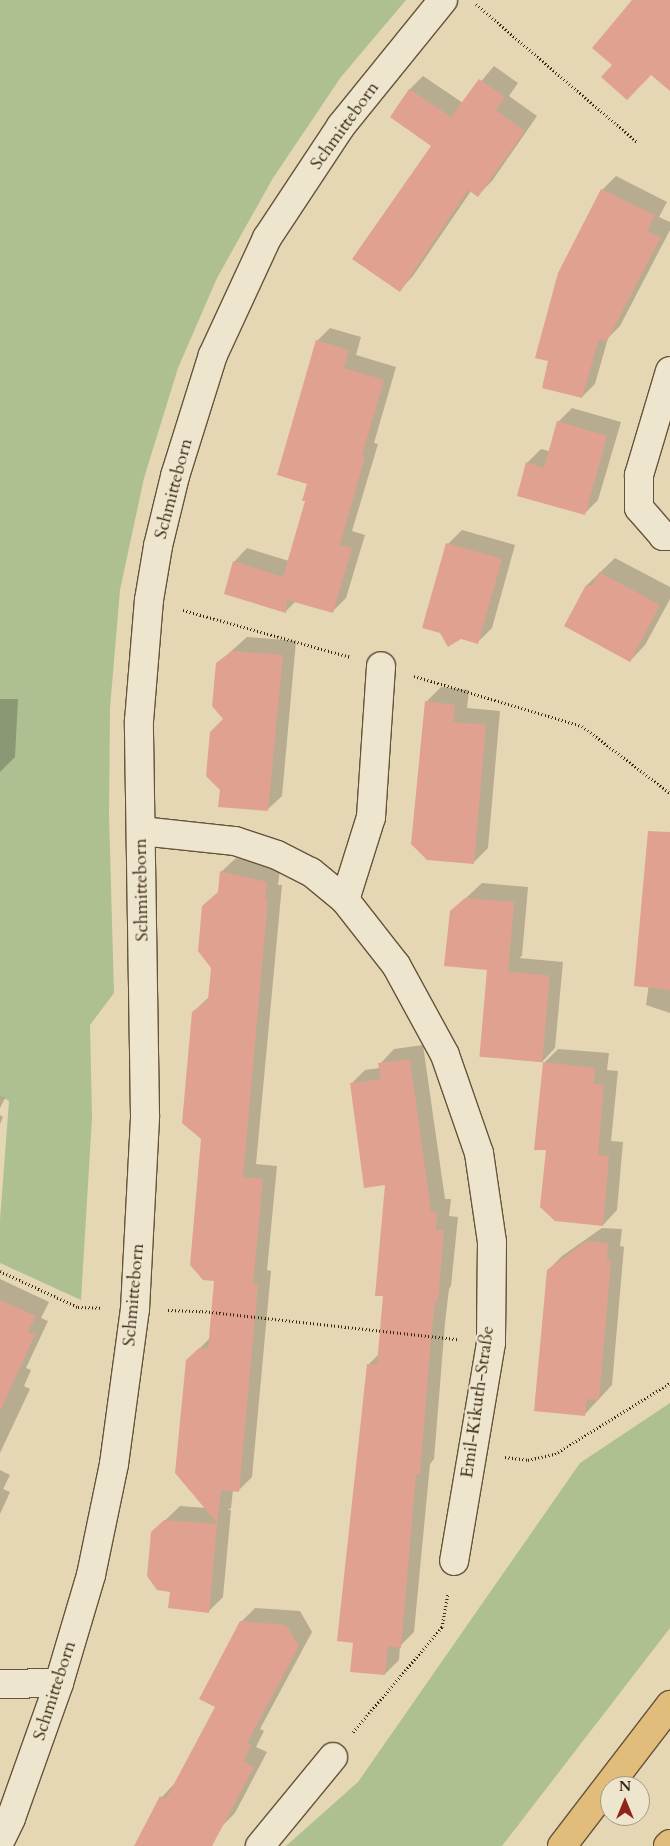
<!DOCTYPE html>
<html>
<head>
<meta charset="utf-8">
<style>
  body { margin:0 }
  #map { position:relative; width:670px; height:1846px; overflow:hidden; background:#e5d7b4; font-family:Cardo,serif }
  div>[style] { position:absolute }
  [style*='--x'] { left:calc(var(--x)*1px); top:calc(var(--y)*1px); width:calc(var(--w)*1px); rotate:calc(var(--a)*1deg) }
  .green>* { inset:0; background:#aebf92 }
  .shadow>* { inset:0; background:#0003 }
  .building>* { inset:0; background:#e1a190; transform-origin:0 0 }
  .path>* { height:3px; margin-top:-1.5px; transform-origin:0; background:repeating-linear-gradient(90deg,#3a2813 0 1px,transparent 0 3.5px) }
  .roads { filter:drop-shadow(1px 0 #65543b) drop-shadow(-1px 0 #65543b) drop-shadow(0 1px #65543b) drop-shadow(0 -1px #65543b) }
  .minor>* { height:28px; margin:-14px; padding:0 14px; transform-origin:14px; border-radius:14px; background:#eee5ce }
  .highway>* { height:28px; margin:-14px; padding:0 14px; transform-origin:14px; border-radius:14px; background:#e2bc7a }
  span { translate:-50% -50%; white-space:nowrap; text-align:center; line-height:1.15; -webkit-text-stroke:4.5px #eee5ce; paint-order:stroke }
  .street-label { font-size:18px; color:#3a2813 }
  .north { position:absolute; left:600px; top:1776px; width:50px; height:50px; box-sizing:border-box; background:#eee5ce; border:1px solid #a69983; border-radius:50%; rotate:0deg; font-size:14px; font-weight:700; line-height:20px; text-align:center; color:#3a2813 }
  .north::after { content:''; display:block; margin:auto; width:18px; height:22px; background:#8f2418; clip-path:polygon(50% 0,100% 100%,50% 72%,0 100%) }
</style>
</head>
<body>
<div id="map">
  <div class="green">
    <i style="clip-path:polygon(0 0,406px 0,341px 77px,273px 178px,217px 278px,178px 368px,144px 478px,120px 590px,110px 708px,109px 816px,114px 993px,90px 1025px,92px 1118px,81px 1300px,0 1263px,0 1220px,9px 1101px,0 1096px)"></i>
    <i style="clip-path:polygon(670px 1403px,670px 1628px,502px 1846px,286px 1846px,358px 1782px,580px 1463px)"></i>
  </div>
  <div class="shadow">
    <i style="clip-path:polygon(494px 66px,518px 83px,509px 96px,537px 116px,492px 181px,478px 195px,471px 191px,413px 276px,400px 290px,433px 146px,409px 90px,423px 76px,463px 103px)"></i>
    <i style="clip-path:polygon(616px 176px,667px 202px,659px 217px,670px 222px,670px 230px,620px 326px,608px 338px,595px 384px,582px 397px,559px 274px,603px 189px)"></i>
    <i style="clip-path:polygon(330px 328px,361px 337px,356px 355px,396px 367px,374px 443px,378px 444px,352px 531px,365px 535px,346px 598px,332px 612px,296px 601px,286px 611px,234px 562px,247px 548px,289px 561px,307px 501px,317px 341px)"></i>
    <i style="clip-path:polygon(572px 408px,621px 422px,598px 500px,584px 514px,527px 463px,541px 449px,549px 451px,558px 422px)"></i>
    <i style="clip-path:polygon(462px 530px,515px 545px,492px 628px,478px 642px,448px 544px)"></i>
    <i style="clip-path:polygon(615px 558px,670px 587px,670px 599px,645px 645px,630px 661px,587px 585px)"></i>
    <i style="clip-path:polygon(247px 637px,296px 641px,282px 796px,267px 810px,218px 663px)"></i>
    <i style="clip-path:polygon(441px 687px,469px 690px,467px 708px,500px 711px,488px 848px,473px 863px,426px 702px)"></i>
    <i style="clip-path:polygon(0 699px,18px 699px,15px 757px,0 772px)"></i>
    <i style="clip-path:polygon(670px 834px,670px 1013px,646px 1005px)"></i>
    <i style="clip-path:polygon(236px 858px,280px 868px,278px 885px,282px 885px,256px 1164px,277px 1166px,267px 1270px,271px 1271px,252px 1477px,238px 1491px,233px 1490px,231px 1508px,228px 1510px,231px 1510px,223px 1597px,208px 1612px,171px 1591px,152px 1533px,180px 1506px,206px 1508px,187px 1361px,210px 1338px,216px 1280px,193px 1012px,210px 996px,221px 872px)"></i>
    <i style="clip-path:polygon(482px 883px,528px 887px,522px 956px,519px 958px,563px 962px,555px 1048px,542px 1062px,490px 969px,451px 912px)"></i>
    <i style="clip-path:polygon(423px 1045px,445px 1199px,451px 1199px,449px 1216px,458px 1217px,451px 1286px,449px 1289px,445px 1323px,434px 1459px,430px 1464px,414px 1632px,400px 1646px,399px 1660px,385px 1674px,369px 1364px,379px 1354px,385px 1295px,386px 1183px,351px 1084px,365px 1070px,380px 1068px,380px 1064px,394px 1049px)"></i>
    <i style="clip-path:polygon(558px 1049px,609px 1053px,607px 1070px,618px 1071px,611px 1141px,623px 1142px,617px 1210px,603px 1225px,547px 1149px,544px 1063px)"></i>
    <i style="clip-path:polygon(0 1096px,5px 1098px,0 1108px)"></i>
    <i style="clip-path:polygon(0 1115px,3px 1117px,0 1124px)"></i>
    <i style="clip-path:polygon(602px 1228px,622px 1229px,620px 1246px,624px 1247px,612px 1385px,585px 1414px,548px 1270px,562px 1256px)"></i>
    <i style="clip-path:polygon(0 1279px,49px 1302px,41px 1318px,48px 1321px,26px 1368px,31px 1370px,24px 1386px,30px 1389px,0 1453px)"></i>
    <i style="clip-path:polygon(0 1470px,10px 1475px,3px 1489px,10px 1492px,0 1514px)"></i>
    <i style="clip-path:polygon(255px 1608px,300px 1611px,312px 1632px,260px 1729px,264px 1731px,256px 1747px,267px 1752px,235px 1813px,221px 1827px,211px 1846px,135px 1846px,162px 1797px,175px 1783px,217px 1707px,241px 1622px)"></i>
  </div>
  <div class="building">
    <i style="clip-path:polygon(632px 0,670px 0,670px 91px,651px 75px,627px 100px,601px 77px,612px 65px,592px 48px)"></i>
    <i style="clip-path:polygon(479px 79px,505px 97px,496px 110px,525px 131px,478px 197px,468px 190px,400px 292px,352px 259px,431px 146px,390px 117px,409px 89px,451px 117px)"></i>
    <i style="clip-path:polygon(601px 189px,655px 215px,647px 231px,661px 237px,607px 341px,599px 339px,582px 398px,542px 388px,548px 361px,535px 358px,558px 273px)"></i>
    <i style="clip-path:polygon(316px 340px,349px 350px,344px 368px,384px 380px,362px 456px,365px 457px,340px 545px,352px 548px,333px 613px,287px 600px,286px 613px,224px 594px,233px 561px,283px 577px,305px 501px,302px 501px,307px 484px,277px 475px)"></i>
    <i style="clip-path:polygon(557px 421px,607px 436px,585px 515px,517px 496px,526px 462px,544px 468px)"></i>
    <i style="clip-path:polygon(446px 543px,502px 559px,478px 644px,461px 639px,448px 647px,440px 633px,422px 628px)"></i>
    <i style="clip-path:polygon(599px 572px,660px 605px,630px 662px,564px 626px,586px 585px,592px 586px)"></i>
    <i style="clip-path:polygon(232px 651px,283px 655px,268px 811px,218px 807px,220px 790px,206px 776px,210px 732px,223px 719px,212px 706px,216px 663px)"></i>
    <i style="clip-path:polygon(425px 701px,455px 705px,453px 722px,486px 725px,474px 864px,427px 860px,411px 844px)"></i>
    <i style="clip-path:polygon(648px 831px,670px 832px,670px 990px,634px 986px)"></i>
    <i style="clip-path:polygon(220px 871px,267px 882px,265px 899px,268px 899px,243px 1177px,263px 1179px,253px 1284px,258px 1285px,239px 1492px,221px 1490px,217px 1523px,175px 1473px,186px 1360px,199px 1348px,208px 1349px,214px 1281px,203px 1280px,190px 1265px,201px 1139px,182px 1123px,192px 1012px,208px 1000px,211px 968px,198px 951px,202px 906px,218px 892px)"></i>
    <i style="clip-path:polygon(465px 898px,514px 902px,508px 972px,444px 966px,450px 911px)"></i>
    <i style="left:487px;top:970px;width:63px;height:87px;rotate:5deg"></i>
    <i style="clip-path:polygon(410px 1059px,431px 1212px,437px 1213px,436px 1230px,444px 1230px,438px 1301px,435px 1301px,431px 1338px,420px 1475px,416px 1474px,401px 1648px,388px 1646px,385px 1675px,350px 1672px,353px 1643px,337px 1641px,367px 1364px,377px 1364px,383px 1296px,375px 1296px,385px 1185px,364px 1188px,350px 1083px,381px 1079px,378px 1063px)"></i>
    <i style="clip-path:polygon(543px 1062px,595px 1068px,594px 1084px,604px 1085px,598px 1155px,609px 1156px,603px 1226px,555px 1221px,540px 1207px,546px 1150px,534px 1150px)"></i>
    <i style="clip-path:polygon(587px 1241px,608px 1243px,607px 1260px,611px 1261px,599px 1400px,587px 1399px,585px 1416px,534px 1411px,547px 1270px)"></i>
    <i style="clip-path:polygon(0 1300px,36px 1316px,28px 1332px,35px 1335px,0 1411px)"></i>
    <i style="clip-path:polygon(164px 1520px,217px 1524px,209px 1613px,168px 1608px,170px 1592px,157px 1590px,147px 1576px,151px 1532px)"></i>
    <i style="clip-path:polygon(240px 1621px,286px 1625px,299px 1646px,247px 1743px,251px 1746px,243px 1761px,254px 1767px,212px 1846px,134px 1846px,160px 1796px,166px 1799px,215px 1707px,199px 1699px)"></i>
  </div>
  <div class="path">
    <i style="--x:476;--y:4;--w:212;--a:40.6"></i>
    <i style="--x:183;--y:610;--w:173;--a:15.7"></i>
    <i style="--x:414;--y:676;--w:175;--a:16.6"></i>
    <i style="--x:582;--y:726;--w:111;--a:37.3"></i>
    <i style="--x:0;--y:1271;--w:86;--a:24.8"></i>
    <i style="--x:78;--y:1307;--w:24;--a:2"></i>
    <i style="--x:168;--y:1310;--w:34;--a:2"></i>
    <i style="--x:202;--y:1311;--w:257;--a:6.3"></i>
    <i style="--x:505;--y:1457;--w:23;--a:7"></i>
    <i style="--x:528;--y:1460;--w:28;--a:-13"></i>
    <i style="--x:555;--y:1454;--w:135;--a:-31.7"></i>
    <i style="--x:353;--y:1732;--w:138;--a:-49.7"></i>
    <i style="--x:442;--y:1627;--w:34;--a:-80"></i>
  </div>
  <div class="roads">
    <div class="minor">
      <i style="--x:670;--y:371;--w:109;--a:106.6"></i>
      <i style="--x:639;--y:475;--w:33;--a:90"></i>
      <i style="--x:639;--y:508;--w:37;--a:49"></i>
      <i style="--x:663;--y:536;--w:7;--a:0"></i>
      <i style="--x:141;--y:831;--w:95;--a:6.1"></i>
      <i style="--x:235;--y:841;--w:44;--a:18.4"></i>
      <i style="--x:277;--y:855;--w:38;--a:27"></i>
      <i style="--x:311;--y:872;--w:44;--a:39.5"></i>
      <i style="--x:345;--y:900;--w:83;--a:51.9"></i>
      <i style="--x:396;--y:965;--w:102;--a:61.4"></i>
      <i style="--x:445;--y:1055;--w:104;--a:70.9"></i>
      <i style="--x:479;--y:1153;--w:90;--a:81.7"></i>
      <i style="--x:492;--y:1242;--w:101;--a:90.6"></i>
      <i style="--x:491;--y:1343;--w:221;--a:99.6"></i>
      <i style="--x:345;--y:900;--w:87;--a:-72.6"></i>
      <i style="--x:371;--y:817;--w:151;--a:-86.2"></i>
      <i style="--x:0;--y:1684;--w:59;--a:-1"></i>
      <i style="--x:0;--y:1841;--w:25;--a:-64"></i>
      <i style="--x:11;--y:1818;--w:143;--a:-70.4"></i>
      <i style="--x:59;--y:1683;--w:113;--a:-73.5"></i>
      <i style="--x:91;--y:1575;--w:113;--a:-78.3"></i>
      <i style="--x:114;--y:1464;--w:156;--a:-82.3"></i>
      <i style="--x:135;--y:1309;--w:194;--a:-87"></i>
      <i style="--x:145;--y:1115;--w:394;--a:-90.9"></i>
      <i style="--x:139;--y:721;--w:121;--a:-85.3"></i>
      <i style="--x:149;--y:600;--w:55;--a:-80.5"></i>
      <i style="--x:158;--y:546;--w:72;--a:-76.3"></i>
      <i style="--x:175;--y:476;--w:127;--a:-72.6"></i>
      <i style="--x:213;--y:355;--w:129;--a:-65.2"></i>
      <i style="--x:267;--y:238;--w:134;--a:-56.5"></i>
      <i style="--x:341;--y:126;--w:162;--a:-51"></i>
      <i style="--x:260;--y:1846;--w:115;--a:-50.6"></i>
    </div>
    <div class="highway">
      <i style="--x:562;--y:1846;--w:178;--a:-52.5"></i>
      <i style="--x:668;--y:1846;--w:3;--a:-45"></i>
    </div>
  </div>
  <div class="street-label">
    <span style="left:345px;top:126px;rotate:-54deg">Schmitteborn</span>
    <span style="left:174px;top:489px;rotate:-75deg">Schmitteborn</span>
    <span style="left:142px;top:890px;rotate:-91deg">Schmitteborn</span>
    <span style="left:134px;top:1295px;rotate:-85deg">Schmitteborn</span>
    <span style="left:478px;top:1402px;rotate:-82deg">Emil-Kikuth-Straße</span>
    <span style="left:55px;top:1691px;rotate:-72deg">Schmitteborn</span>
  </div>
  <div class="north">N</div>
</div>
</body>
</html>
